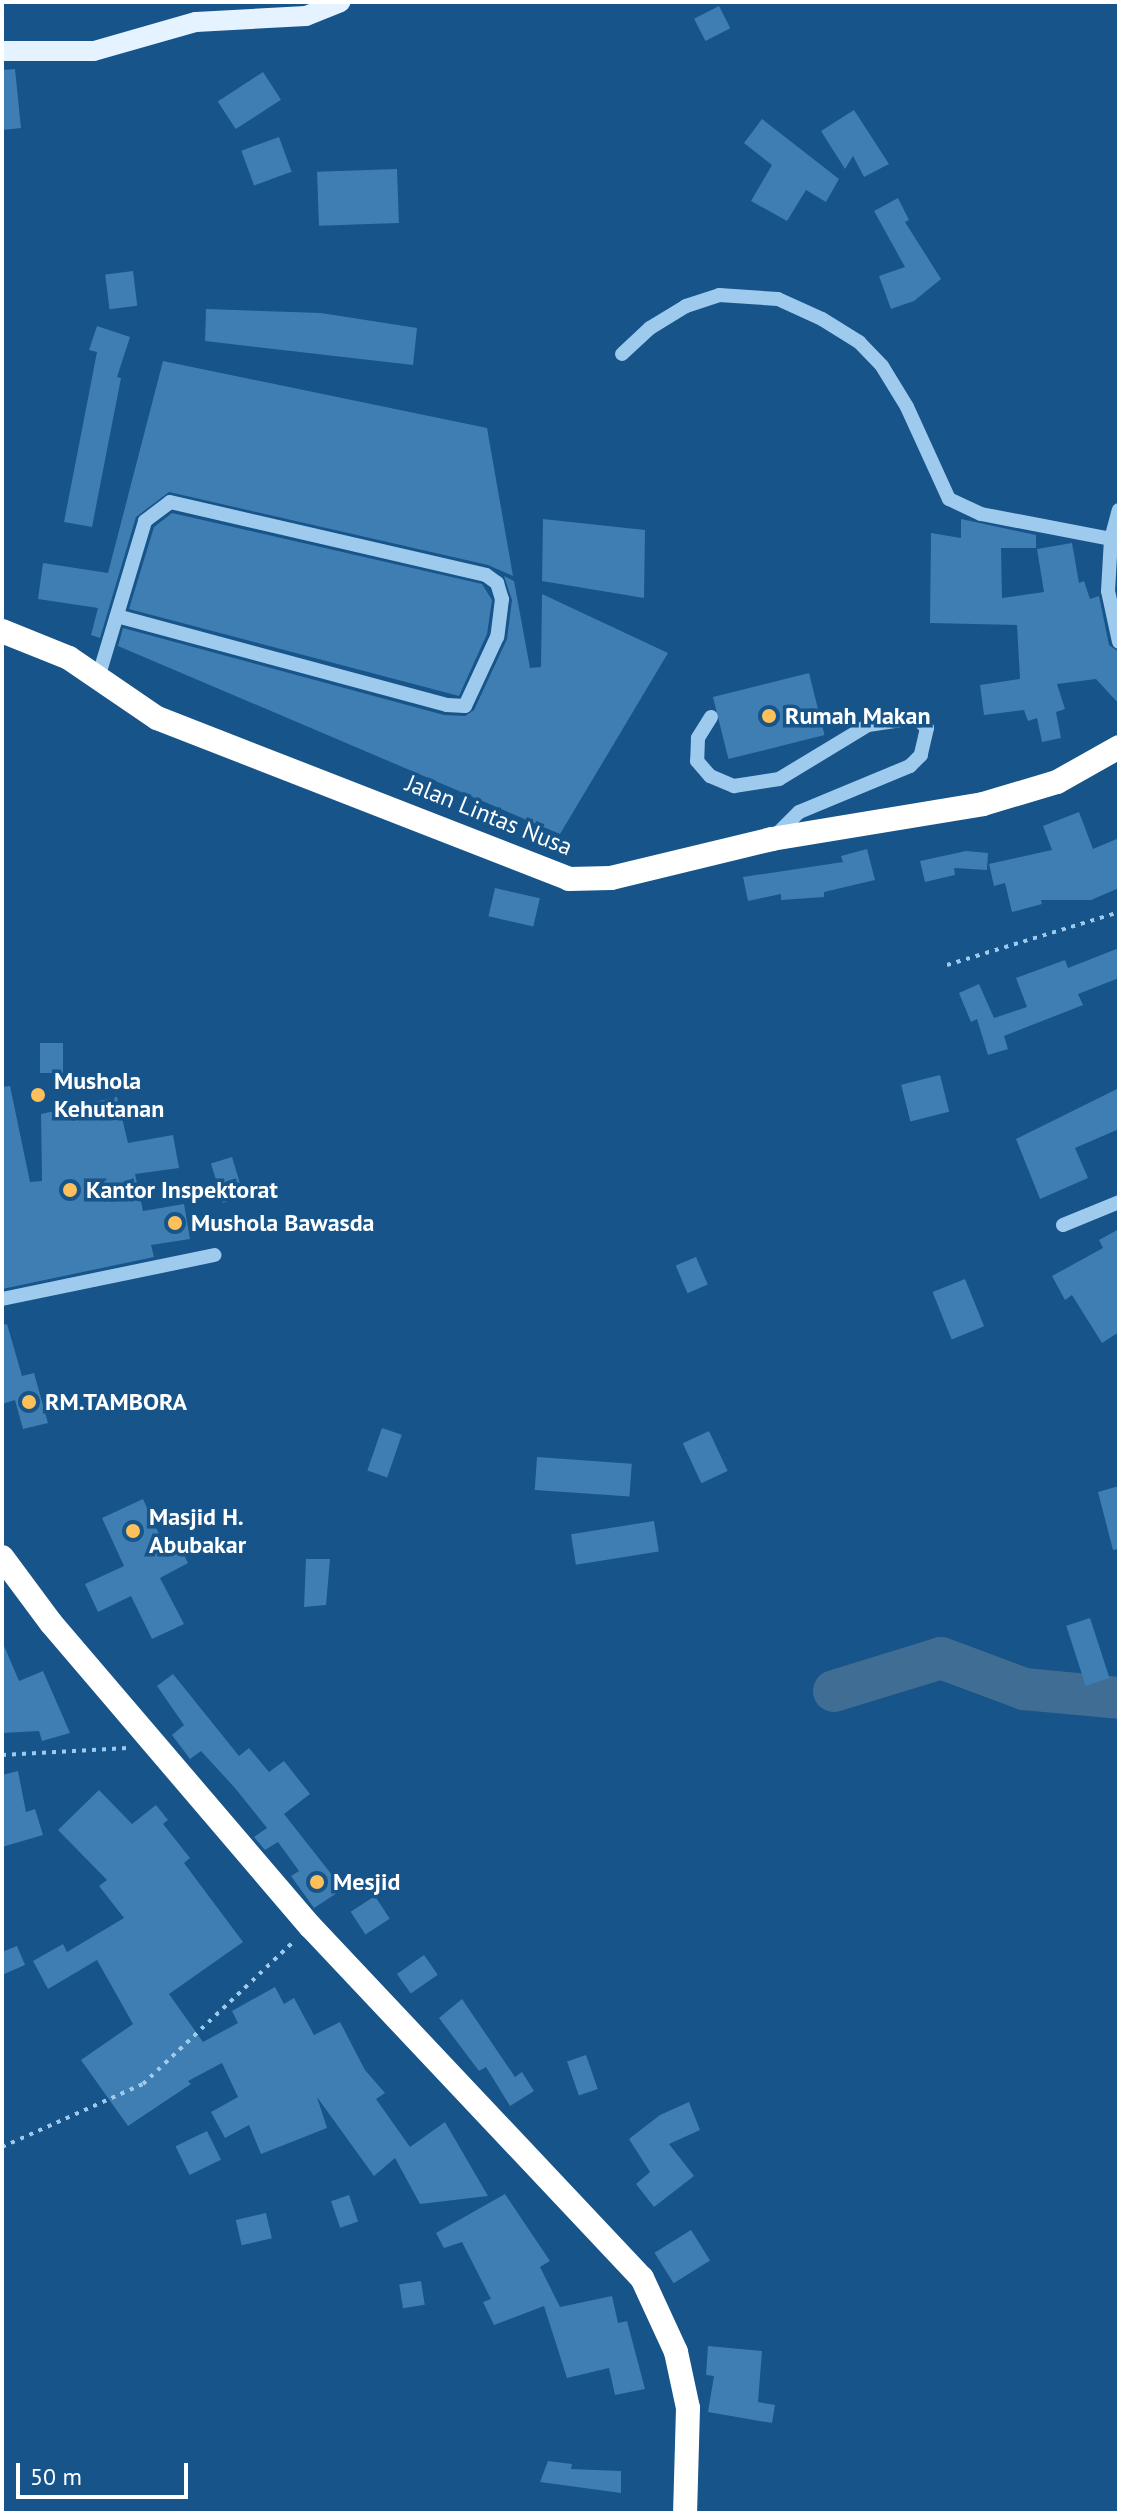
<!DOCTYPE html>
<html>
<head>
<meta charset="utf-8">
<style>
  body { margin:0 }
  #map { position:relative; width:1121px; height:2515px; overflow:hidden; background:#165489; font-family:"PT Sans",sans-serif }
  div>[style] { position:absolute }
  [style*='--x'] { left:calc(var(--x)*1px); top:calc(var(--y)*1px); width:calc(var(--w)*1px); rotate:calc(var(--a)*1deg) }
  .river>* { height:42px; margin:-21px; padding:0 21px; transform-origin:21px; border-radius:21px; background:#406d94 }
  .building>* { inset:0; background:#3e7eb2; transform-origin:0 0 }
  .path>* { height:4px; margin-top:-2px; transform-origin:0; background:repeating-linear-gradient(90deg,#9ecaee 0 4px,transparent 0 10px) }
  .minor>* { height:14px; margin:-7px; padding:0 7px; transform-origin:7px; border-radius:7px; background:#9ecaee }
  .major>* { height:20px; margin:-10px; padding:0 10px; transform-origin:10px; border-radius:10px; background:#e5f2ff }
  .highway>* { height:24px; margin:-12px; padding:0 12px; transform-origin:12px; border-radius:12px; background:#fff }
  .dots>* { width:22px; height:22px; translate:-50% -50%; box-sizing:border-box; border:4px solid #165489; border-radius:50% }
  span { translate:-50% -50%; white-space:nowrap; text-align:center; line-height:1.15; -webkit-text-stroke:7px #165489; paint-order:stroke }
  .poi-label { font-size:24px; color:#fff; font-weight:700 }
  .left { translate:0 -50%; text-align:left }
  .street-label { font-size:24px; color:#fff }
  .frame { position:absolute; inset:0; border:4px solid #fff; pointer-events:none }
  .scale { position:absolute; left:16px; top:2463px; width:172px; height:36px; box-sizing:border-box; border:4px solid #fff; border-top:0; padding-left:10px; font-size:24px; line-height:28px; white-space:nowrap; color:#fff; -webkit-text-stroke:6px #165489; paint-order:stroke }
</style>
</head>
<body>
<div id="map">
  <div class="river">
    <i style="--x:834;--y:1691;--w:112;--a:-17.1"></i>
    <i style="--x:941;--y:1658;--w:89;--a:20.5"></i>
    <i style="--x:1024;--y:1689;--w:95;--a:5.4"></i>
  </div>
  <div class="building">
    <i style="left:719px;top:6px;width:25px;height:28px;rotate:63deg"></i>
    <i style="clip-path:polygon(15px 69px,21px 128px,2px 130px,2px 70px)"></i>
    <i style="left:263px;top:72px;width:33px;height:54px;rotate:57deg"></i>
    <i style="clip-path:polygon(854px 110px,889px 164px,864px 177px,853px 156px,845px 169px,821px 131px)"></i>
    <i style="clip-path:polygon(762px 119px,839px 179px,826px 202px,806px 190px,787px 221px,751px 201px,772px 165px,744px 143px)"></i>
    <i style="left:279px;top:137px;width:37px;height:40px;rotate:70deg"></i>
    <i style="left:397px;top:169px;width:54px;height:80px;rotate:88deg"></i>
    <i style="clip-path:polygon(898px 198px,909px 220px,905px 222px,941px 279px,914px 301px,891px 309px,879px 276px,905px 267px,874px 211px)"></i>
    <i style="left:133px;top:271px;width:35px;height:28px;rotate:83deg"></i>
    <i style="clip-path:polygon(206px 309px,321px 313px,417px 328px,413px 365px,205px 341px)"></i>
    <i style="clip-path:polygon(97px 326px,130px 337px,117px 377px,121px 378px,92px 527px,64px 522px,97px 352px,89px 350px)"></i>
    <i style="clip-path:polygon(163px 361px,487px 428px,513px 576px,488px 565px,169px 492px,136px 517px,100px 638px,91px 635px,98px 608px,38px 599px,43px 563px,108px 573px)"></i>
    <i style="clip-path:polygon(172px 513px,482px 584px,492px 600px,487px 634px,459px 696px,129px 609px,154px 527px)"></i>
    <i style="clip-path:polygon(543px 519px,645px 530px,644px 598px,542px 581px)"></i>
    <i style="clip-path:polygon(961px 519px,1036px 535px,1036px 548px,1001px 548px,1002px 598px,1044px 592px,1037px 549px,1072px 543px,1079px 583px,1084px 581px,1090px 599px,1099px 596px,1109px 645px,1119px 652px,1119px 704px,1096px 679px,1057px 684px,1065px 709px,1056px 712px,1061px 738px,1042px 742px,1037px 718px,1028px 721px,1024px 710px,984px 715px,980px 685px,1020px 679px,1017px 625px,930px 623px,931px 533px,961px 538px)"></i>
    <i style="clip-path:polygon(504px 576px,514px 581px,530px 668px,541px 667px,542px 594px,668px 653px,560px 834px,118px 646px,123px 628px,444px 715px,465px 716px,474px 710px,507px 639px,512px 600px)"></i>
    <i style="left:809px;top:673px;width:64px;height:99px;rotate:76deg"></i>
    <i style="clip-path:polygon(1079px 812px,1093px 849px,1119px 838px,1119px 888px,1091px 900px,1041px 900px,1042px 904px,1012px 912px,1005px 883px,994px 886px,989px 864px,1052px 850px,1043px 826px)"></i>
    <i style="clip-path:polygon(867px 849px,875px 880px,824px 892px,824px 897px,781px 900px,781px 894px,748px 901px,743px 877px,843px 862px,841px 856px)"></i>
    <i style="clip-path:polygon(966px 851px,988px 853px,987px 870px,954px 868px,955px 875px,925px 882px,920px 861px)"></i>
    <i style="left:495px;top:888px;width:46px;height:29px;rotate:13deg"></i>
    <i style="clip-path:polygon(1119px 948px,1119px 978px,1078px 994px,1083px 1005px,1004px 1036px,1008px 1049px,988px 1055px,977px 1019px,971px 1022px,959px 993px,979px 984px,994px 1018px,1027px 1007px,1016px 978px,1065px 960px,1068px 968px)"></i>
    <i style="left:40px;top:1043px;width:23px;height:30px"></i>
    <i style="left:940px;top:1075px;width:38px;height:40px;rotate:76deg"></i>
    <i style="clip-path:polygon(10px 1086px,30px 1182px,42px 1181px,41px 1114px,117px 1097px,128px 1143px,173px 1135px,179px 1168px,135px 1174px,143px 1211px,184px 1204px,190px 1239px,151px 1245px,154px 1257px,2px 1289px,2px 1087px)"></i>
    <i style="clip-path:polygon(1119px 1088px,1119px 1129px,1075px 1148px,1088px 1178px,1040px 1199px,1016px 1139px)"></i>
    <i style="left:232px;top:1157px;width:41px;height:22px;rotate:73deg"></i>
    <i style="clip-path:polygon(1119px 1229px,1119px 1332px,1102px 1343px,1072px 1295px,1065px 1300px,1052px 1276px,1103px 1248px,1099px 1240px)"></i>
    <i style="left:696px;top:1257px;width:30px;height:22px;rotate:67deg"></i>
    <i style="left:965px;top:1279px;width:51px;height:35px;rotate:68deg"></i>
    <i style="clip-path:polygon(7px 1324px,22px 1376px,34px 1373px,48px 1423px,23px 1429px,15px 1400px,2px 1404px,2px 1325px)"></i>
    <i style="left:382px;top:1428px;width:21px;height:45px;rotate:19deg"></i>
    <i style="left:709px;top:1431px;width:44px;height:29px;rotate:65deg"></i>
    <i style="left:537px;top:1457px;width:95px;height:33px;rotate:4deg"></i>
    <i style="clip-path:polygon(1119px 1486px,1119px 1549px,1113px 1550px,1098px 1492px)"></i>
    <i style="clip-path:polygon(143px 1499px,166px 1549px,178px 1543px,188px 1563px,160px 1578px,184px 1624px,152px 1639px,131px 1596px,98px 1612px,85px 1584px,124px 1566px,102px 1518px)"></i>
    <i style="left:654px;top:1521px;width:31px;height:84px;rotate:81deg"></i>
    <i style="clip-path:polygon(306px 1559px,330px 1559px,326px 1605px,304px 1607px)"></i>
    <i style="left:1090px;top:1618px;width:63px;height:25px;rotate:72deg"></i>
    <i style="clip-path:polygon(2px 1641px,19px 1681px,43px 1671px,70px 1733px,42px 1741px,39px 1731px,2px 1733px)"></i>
    <i style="clip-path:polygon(173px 1674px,239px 1756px,249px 1748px,269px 1772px,284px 1761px,310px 1794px,284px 1814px,343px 1889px,314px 1908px,291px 1876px,299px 1871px,278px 1842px,265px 1850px,254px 1837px,267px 1828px,235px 1788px,201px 1751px,190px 1759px,172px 1735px,184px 1725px,157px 1686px)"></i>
    <i style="clip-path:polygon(18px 1771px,26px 1812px,35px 1809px,43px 1835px,2px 1847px,2px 1775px)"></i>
    <i style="clip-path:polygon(99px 1790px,132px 1824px,156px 1805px,168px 1820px,163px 1824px,190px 1858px,184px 1863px,243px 1942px,169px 1994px,203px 2042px,238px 2023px,232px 2011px,275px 1987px,284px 2004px,294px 1998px,314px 2035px,340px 2022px,365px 2070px,385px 2093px,376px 2099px,410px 2147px,445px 2122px,488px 2196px,420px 2204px,395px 2158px,374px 2176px,317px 2097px,327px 2128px,261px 2154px,249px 2125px,225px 2138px,211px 2112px,238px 2097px,222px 2063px,188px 2081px,191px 2084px,128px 2126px,81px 2060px,133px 2024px,97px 1960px,48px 1989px,33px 1961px,63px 1944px,67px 1952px,124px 1918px,99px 1886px,107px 1880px,58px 1830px)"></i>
    <i style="left:375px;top:1896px;width:27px;height:29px;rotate:57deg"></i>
    <i style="clip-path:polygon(17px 1946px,25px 1965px,2px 1975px,2px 1952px)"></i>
    <i style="left:424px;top:1955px;width:24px;height:33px;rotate:55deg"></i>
    <i style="clip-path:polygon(462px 1999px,515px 2077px,522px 2072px,534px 2091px,510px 2106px,486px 2067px,479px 2071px,439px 2018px)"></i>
    <i style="left:586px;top:2055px;width:36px;height:20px;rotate:71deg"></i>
    <i style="clip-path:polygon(689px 2102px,700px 2130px,669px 2144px,694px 2176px,654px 2207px,636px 2184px,650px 2172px,629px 2139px,660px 2115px)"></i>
    <i style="left:207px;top:2131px;width:32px;height:35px;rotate:64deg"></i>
    <i style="clip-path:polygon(505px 2194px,550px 2261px,540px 2267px,560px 2307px,612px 2296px,618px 2323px,627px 2321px,645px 2389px,615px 2395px,609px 2368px,567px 2378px,544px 2306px,494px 2325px,483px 2302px,491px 2299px,462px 2242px,444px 2248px,436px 2233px)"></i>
    <i style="left:349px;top:2195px;width:28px;height:19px;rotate:71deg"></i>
    <i style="left:266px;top:2213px;width:26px;height:31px;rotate:77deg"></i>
    <i style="left:691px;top:2230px;width:36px;height:43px;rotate:58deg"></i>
    <i style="left:421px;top:2281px;width:24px;height:22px;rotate:81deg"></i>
    <i style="clip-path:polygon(708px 2346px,762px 2351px,758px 2402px,775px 2405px,772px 2423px,708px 2412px,714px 2376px,706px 2375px)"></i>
    <i style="clip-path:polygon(548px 2461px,572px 2464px,571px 2469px,621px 2471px,621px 2493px,540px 2482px)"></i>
  </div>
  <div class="path">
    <i style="--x:947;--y:965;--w:180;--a:-17.1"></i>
    <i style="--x:2;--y:1755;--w:126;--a:-3.2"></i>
    <i style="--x:2;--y:2147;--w:154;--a:-24.1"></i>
    <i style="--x:143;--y:2084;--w:207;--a:-43.4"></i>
  </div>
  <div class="minor">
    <i style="--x:622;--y:354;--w:38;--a:-43"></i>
    <i style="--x:650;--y:328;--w:42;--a:-31.4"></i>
    <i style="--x:686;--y:306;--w:35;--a:-18"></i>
    <i style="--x:719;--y:295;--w:59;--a:3.9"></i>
    <i style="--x:778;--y:299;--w:48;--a:24.4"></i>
    <i style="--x:822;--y:319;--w:44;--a:31.9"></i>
    <i style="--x:859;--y:342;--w:33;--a:46"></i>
    <i style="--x:882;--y:366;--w:48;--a:58.6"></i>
    <i style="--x:907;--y:407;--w:101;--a:65.5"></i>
    <i style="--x:949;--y:499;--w:35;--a:25"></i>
    <i style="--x:981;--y:514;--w:132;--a:10.9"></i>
    <i style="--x:1111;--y:539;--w:52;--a:93.3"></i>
    <i style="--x:1108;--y:591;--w:52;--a:77.8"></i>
    <i style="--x:1111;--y:539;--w:30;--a:-75"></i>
    <i style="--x:98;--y:678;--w:164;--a:-73.3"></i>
    <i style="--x:145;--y:521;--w:31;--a:-37"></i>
    <i style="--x:170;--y:502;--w:324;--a:13"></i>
    <i style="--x:486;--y:575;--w:14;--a:36"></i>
    <i style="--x:497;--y:583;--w:17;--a:73"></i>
    <i style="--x:502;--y:599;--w:38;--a:97"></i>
    <i style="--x:497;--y:637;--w:76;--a:114.9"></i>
    <i style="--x:465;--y:706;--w:18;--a:-177"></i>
    <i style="--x:447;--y:705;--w:342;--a:-164.9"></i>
    <i style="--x:711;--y:717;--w:25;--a:122"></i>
    <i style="--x:698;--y:738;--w:23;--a:92"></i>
    <i style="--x:697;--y:761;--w:20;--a:49"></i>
    <i style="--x:710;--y:776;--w:26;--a:23"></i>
    <i style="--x:734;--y:786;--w:46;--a:-8.8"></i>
    <i style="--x:779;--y:779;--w:104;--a:-31.2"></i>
    <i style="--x:868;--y:725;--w:49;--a:-8.3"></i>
    <i style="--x:916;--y:718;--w:15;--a:42"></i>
    <i style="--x:927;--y:728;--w:28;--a:103"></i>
    <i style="--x:921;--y:755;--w:16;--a:135"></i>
    <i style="--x:910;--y:766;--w:120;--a:157.5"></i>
    <i style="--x:799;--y:812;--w:34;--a:135"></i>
    <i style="--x:1063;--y:1225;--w:61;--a:-22.3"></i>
    <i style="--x:2;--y:1299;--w:217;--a:-11.7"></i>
  </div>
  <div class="major">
    <i style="--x:2;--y:51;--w:92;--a:0"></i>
    <i style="--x:94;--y:51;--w:106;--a:-15.9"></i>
    <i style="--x:196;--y:22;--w:110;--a:-3.1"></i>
    <i style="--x:306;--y:16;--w:37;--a:-22"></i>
  </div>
  <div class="highway">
    <i style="--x:2;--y:631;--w:72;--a:21.9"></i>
    <i style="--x:69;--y:658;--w:107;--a:34.3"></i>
    <i style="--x:157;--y:718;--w:442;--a:21.3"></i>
    <i style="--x:569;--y:879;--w:42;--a:-1.4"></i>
    <i style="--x:611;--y:878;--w:166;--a:-13.6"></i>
    <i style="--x:772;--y:839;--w:214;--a:-9.4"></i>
    <i style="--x:983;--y:804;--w:77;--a:-16.6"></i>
    <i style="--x:1057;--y:782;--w:71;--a:-29.4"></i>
    <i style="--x:2;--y:1557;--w:82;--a:53.4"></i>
    <i style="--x:51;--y:1623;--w:399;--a:49.5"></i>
    <i style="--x:310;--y:1926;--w:484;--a:46.7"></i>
    <i style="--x:642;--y:2278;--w:81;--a:65.3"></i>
    <i style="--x:676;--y:2352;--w:57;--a:77.9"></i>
    <i style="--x:688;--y:2408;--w:105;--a:91.6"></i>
  </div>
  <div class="dots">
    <i style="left:769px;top:716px;background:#ffbf5b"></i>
    <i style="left:38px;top:1095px;background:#ffbf5b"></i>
    <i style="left:70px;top:1190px;background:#ffbf5b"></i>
    <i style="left:175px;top:1223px;background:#ffbf5b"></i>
    <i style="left:29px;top:1402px;background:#ffbf5b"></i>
    <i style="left:133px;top:1531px;background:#ffbf5b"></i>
    <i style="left:317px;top:1882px;background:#ffbf5b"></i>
  </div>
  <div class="poi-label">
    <span class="left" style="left:785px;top:716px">Rumah Makan</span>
    <span class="left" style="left:54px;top:1095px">Mushola<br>Kehutanan</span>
    <span class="left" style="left:86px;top:1190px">Kantor Inspektorat</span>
    <span class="left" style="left:191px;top:1223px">Mushola Bawasda</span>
    <span class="left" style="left:45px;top:1402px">RM.TAMBORA</span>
    <span class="left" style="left:149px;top:1531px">Masjid H.<br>Abubakar</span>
    <span class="left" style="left:333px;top:1882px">Mesjid</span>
  </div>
  <div class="street-label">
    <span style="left:489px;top:815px;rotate:22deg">Jalan Lintas Nusa</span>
  </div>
  <div class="frame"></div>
  <div class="scale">50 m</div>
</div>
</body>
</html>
